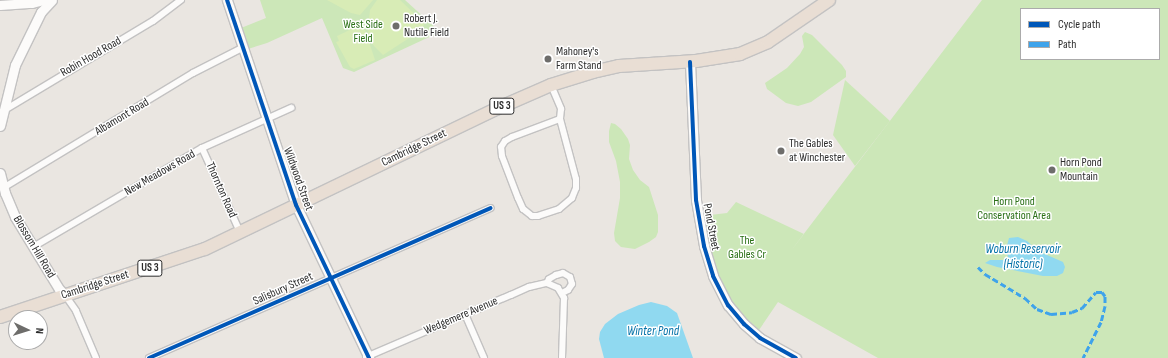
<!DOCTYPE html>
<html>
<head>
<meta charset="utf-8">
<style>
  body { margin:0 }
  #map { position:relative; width:1168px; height:358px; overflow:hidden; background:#eae6e1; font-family:"Sofia Sans Condensed",sans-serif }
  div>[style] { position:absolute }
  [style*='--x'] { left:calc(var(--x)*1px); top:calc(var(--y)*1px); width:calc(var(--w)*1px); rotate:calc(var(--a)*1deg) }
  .green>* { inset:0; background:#cce7b8 }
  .pitch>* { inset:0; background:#d8ecb6 }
  .water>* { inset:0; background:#90d9f0 }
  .roads { filter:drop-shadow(1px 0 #c3c2c2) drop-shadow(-1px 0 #c3c2c2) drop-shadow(0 1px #c3c2c2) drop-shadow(0 -1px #c3c2c2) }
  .street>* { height:6px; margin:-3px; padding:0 3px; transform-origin:3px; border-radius:3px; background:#fcfbfa }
  .secondary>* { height:9px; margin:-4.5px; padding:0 4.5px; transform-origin:4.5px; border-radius:4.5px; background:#fcfbfa }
  .highway>* { height:12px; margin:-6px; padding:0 6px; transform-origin:6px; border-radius:6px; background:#e9ded4 }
  .quiet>* { height:3px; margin-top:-1.5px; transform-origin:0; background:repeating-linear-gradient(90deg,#3ea3eb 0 6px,transparent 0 9px) }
  .cycleway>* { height:4px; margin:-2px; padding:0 2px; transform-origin:2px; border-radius:2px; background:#0057b8 }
  .dots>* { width:11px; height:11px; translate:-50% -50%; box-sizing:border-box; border:2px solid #fff; border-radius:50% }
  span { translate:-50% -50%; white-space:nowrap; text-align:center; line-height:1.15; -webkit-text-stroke:3px #fff; paint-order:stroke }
  .shield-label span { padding:1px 3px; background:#fff; border:1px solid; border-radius:3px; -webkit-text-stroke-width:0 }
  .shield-label { font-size:11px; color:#2c2c2c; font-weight:700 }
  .poi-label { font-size:12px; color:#2c2c2c }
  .left { translate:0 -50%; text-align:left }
  .park-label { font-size:12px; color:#296f15 }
  .street-label { font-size:12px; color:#2c2c2c }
  .water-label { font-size:13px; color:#0472a8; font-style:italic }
  .legend { position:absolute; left:1020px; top:8px; width:140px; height:52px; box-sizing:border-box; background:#fff; border:1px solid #ababab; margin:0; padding:5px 7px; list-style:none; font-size:12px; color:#2c2c2c }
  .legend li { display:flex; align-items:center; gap:8px; height:20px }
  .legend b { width:20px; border:1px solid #ababab }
  .north { position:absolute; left:8px; top:310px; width:40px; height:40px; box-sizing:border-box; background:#fff; border:1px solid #ababab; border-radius:50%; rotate:94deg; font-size:11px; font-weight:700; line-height:16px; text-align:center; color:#2c2c2c }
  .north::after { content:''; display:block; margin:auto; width:14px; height:18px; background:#6e6d6b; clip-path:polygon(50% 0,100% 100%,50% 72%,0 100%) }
</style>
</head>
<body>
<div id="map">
  <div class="green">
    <i style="clip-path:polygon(260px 0,405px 0,440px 32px,354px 72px,343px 68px,322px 18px,267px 43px,248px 49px,241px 28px,266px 18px)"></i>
    <i style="clip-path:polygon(evenodd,982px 0,1168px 0,1168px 358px,878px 358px,778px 302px,759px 330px,735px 308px,728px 297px,714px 263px,702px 216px,727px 213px,736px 202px,804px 234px,790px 252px,982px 0,1021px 9px,1159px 9px,1159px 59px,1021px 59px,1021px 9px)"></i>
    <i style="clip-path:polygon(805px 32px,812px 35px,842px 65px,846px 71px,846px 77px,811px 102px,798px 106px,786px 103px,767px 89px,765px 83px,787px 68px,800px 54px,804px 47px,802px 36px)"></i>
    <i style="clip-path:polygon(845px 80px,890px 121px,855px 166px,833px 135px)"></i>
    <i style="clip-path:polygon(611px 123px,615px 124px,621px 129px,628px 139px,630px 145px,629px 159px,633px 170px,640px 180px,649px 187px,658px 215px,658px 232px,656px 237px,649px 242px,635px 249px,621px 247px,615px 241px,614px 233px,620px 198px,620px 182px,616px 161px,609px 142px,609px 131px)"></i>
  </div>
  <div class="pitch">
    <i style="clip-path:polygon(327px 0,373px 0,360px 15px,351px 13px)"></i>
    <i style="clip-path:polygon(377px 0,400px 0,424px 23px,423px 29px,383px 55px,374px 46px,369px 38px,368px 28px,370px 10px)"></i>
    <i style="clip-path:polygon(356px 27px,365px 30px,375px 60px,354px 69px,350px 67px,336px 42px,339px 41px,337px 36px)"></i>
  </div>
  <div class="water">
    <i style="clip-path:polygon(1018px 237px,1027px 241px,1038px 251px,1063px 262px,1065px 267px,1063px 273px,1057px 276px,1043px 276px,997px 267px,985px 263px,990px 260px,1003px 260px,1008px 257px,1006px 249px,1009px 238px)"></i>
    <i style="clip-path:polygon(651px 302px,667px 306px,677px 313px,693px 358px,604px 358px,599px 339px,600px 332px,605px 324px,618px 314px,639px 305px)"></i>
  </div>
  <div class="roads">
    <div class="street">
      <i style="--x:551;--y:85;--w:26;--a:67"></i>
      <i style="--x:561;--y:109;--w:10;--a:96"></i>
      <i style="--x:560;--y:119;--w:62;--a:75.1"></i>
      <i style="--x:576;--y:179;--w:9;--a:90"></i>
      <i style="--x:576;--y:188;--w:11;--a:112"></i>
      <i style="--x:572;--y:198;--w:17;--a:140"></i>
      <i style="--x:559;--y:209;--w:22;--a:162"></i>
      <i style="--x:538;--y:216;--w:6;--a:180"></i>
      <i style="--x:532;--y:216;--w:11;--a:-142"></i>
      <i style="--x:523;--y:209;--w:12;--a:-114"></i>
      <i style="--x:518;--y:198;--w:45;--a:-110.9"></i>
      <i style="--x:502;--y:156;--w:9;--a:-96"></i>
      <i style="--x:501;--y:147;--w:7;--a:-56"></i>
      <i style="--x:505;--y:141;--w:8;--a:-30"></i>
      <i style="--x:512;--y:137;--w:51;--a:-20.6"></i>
      <i style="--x:3;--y:111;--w:175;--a:-31"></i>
      <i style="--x:153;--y:21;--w:35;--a:-37"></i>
      <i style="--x:202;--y:148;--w:92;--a:65.7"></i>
      <i style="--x:3;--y:188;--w:222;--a:-31.2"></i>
      <i style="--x:193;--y:73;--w:55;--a:-27"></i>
      <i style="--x:33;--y:247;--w:196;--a:-30.4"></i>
      <i style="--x:202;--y:148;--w:98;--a:-24.2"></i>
      <i style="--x:547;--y:283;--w:4;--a:-63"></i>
      <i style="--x:549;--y:279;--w:8;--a:-30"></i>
      <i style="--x:556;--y:275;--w:7;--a:-16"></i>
      <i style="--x:563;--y:273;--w:8;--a:30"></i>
      <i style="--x:570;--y:277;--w:7;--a:74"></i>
      <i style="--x:572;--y:284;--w:7;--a:124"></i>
      <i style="--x:568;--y:290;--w:7;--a:153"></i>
      <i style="--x:65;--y:295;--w:19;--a:55"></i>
      <i style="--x:76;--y:311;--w:51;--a:66.9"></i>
      <i style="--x:465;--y:314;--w:48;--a:66.6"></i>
      <i style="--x:366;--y:357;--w:158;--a:-23.2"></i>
      <i style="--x:511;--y:295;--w:20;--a:-24"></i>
      <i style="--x:529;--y:287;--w:18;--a:-13"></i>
      <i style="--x:547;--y:283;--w:12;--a:24"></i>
      <i style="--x:558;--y:288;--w:12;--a:59"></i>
      <i style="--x:564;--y:298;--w:60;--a:91.9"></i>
      <i style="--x:149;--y:358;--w:373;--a:-23.7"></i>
    </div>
    <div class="secondary">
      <i style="--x:227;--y:0;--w:216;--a:71.4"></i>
      <i style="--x:296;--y:205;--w:170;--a:64.5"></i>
      <i style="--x:0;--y:5;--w:32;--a:-4"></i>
      <i style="--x:32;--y:3;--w:11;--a:-15"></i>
      <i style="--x:690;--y:62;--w:138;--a:87.5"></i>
      <i style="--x:696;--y:200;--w:47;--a:80.1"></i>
      <i style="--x:704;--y:246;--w:31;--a:73"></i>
      <i style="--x:713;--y:276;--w:33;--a:63"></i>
      <i style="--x:728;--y:305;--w:25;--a:50"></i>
      <i style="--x:744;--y:324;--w:21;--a:41"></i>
      <i style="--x:760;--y:338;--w:41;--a:29.1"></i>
      <i style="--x:0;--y:126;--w:63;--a:-76.2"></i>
      <i style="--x:15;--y:65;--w:59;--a:-63.9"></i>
      <i style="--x:41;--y:12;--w:16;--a:-47"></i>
      <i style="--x:0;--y:173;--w:21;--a:76"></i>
      <i style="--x:5;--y:193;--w:26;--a:67"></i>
      <i style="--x:15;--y:217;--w:84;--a:58.6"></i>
      <i style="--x:59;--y:289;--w:8;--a:45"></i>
    </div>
    <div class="highway">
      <i style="--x:0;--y:317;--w:216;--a:-18.4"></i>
      <i style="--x:205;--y:249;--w:323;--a:-25.7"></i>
      <i style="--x:496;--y:109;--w:60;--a:-23.6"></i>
      <i style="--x:551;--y:85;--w:44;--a:-17.2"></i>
      <i style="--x:593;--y:72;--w:27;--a:-13"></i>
      <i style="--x:619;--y:66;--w:77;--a:-3.7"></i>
      <i style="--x:696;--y:61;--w:45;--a:-9"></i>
      <i style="--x:740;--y:54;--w:30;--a:-23"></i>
      <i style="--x:768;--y:42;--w:74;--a:-34.5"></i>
    </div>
  </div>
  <div class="quiet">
    <i style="--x:978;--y:267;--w:10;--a:45"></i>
    <i style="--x:985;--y:274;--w:47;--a:31"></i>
    <i style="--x:1025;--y:298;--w:16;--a:43"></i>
    <i style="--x:1037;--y:309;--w:15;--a:20"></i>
    <i style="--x:1051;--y:314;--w:21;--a:-5"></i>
    <i style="--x:1072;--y:312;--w:11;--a:-22"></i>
    <i style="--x:1082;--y:308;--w:21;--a:-49"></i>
    <i style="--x:1096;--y:292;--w:6;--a:0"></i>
    <i style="--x:1102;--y:292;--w:5;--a:53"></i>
    <i style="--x:1105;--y:296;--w:10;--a:90"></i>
    <i style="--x:1105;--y:306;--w:16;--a:104"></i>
    <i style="--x:1101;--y:322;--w:40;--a:116.6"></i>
  </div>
  <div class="cycleway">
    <i style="--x:227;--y:0;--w:216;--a:71.4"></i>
    <i style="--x:296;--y:205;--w:170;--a:64.5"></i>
    <i style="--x:690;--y:62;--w:138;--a:87.5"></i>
    <i style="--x:696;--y:200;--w:47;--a:80.1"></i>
    <i style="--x:704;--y:246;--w:31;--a:73"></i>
    <i style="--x:713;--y:276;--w:33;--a:63"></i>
    <i style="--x:728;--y:305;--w:25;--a:50"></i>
    <i style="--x:744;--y:324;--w:21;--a:41"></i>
    <i style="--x:760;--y:338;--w:41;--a:29.1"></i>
    <i style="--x:149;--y:358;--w:373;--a:-23.7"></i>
  </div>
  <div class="dots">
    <i style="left:396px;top:26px;background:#6e6d6b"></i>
    <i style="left:548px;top:59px;background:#6e6d6b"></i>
    <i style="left:781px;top:151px;background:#6e6d6b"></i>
    <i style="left:1052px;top:170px;background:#6e6d6b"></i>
  </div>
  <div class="shield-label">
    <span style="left:502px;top:106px">US 3</span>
    <span style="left:150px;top:268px">US 3</span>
  </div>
  <div class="poi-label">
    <span class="left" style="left:404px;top:26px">Robert J.<br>Nutile Field</span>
    <span class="left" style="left:556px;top:59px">Mahoney's<br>Farm Stand</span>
    <span class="left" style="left:789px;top:151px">The Gables<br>at Winchester</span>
    <span class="left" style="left:1060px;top:170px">Horn Pond<br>Mountain</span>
  </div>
  <div class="park-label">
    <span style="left:363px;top:32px">West Side<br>Field</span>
    <span style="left:1014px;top:209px">Horn Pond<br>Conservation Area</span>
    <span style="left:747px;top:248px">The<br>Gables Cr</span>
  </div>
  <div class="street-label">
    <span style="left:91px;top:57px;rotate:-30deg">Robin Hood Road</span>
    <span style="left:122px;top:117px;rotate:-31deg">Albamont Road</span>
    <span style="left:414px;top:148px;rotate:-26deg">Cambridge Street</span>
    <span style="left:160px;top:173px;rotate:-30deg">New Meadows Road</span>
    <span style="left:298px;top:179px;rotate:70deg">Wildwood Street</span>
    <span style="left:221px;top:190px;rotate:66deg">Thornton Road</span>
    <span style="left:711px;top:227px;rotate:79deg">Pond Street</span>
    <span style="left:34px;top:247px;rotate:59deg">Blossom Hill Road</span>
    <span style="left:95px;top:285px;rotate:-18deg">Cambridge Street</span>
    <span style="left:283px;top:289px;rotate:-24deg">Salisbury Street</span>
    <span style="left:461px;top:316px;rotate:-23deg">Wedgemere Avenue</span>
  </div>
  <div class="water-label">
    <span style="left:1023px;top:257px">Woburn Reservoir<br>(Historic)</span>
    <span style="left:653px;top:331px">Winter Pond</span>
  </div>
  <ul class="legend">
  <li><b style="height:5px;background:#0057b8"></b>Cycle path</li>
  <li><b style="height:5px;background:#3ea3eb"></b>Path</li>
  </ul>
  <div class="north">N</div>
</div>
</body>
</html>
